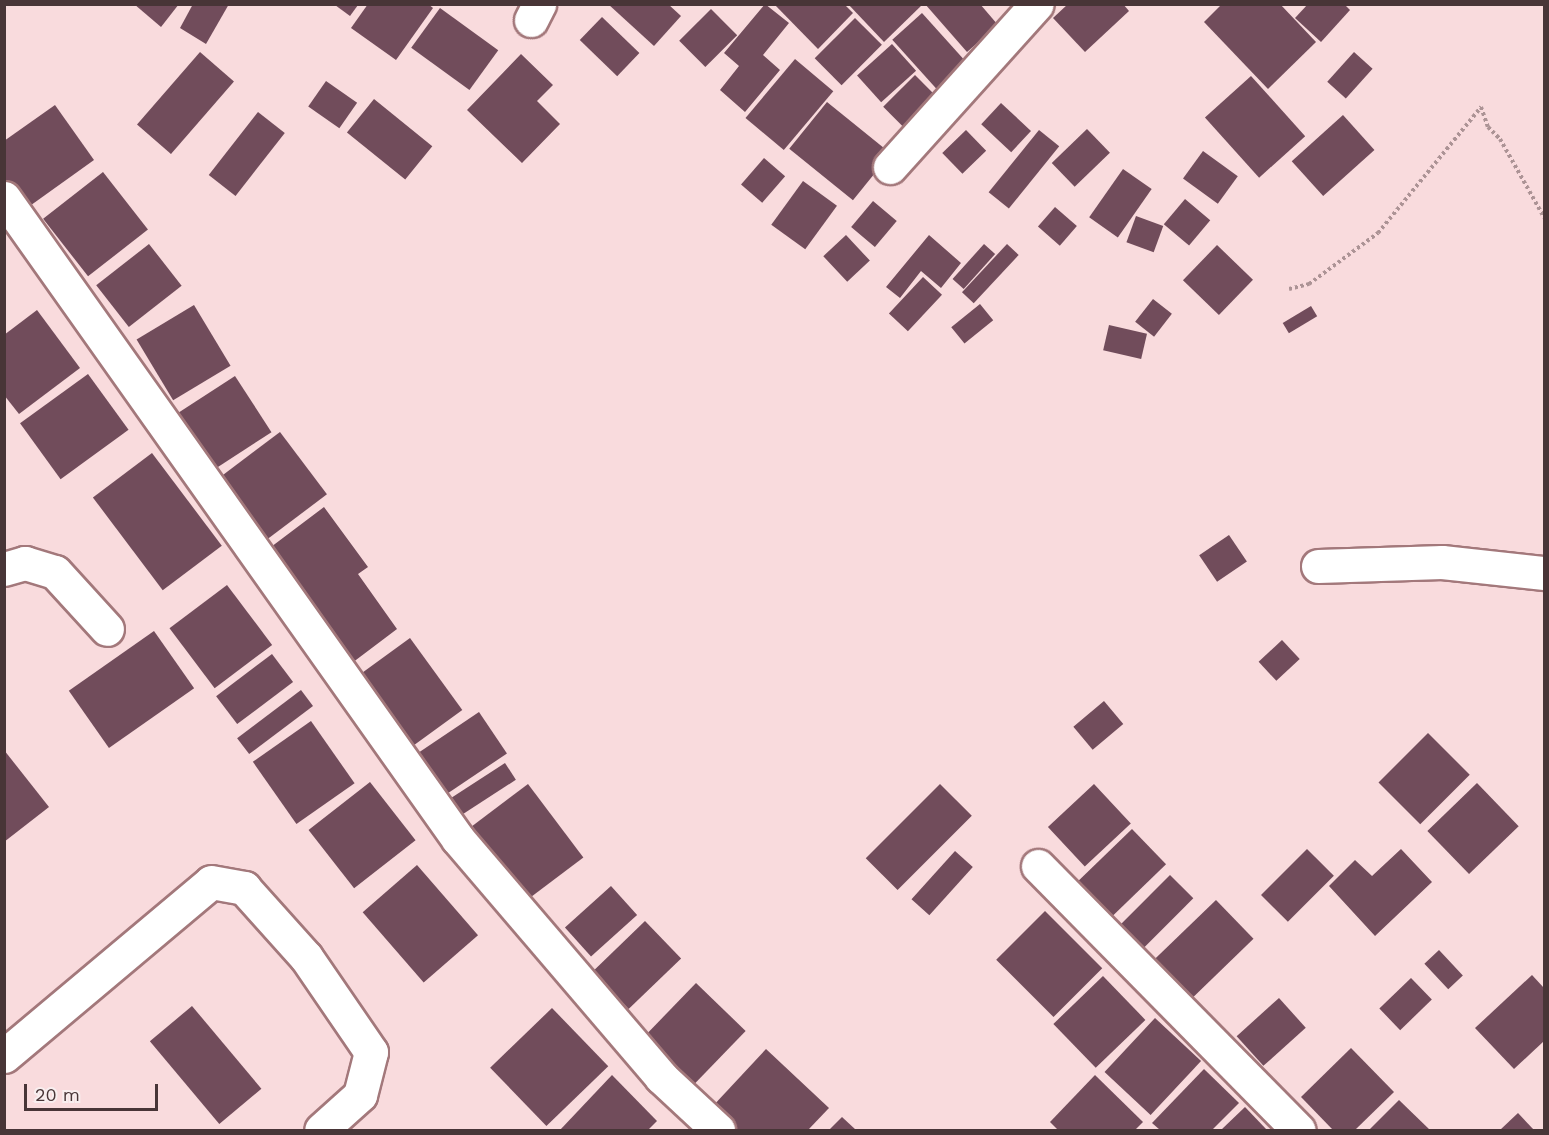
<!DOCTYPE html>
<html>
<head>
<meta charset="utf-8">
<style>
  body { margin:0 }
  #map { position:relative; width:1549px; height:1135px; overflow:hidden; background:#f9dbdd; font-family:"Work Sans",sans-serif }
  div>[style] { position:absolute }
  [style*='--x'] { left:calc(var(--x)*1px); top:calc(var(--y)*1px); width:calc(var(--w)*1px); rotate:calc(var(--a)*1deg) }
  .building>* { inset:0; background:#714c5b; transform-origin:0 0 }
  .path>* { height:4px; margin-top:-2px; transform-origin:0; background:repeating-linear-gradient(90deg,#ac9395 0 3px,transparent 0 6px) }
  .roads { filter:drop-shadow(2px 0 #a3787b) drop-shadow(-2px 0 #a3787b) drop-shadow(0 2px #a3787b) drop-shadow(0 -2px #a3787b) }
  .minor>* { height:33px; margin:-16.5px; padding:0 16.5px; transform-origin:16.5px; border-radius:16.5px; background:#fff }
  span { translate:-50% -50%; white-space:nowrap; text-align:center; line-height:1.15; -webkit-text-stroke:6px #f8eeef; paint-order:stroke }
  .frame { position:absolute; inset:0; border:6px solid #483537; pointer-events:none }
  .scale { position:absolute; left:24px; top:1084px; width:134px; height:27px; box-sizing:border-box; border:3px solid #483537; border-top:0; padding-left:8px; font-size:18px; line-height:21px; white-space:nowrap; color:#483537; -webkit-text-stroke:4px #f8eeef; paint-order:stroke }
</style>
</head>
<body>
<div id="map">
  <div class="building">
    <i style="clip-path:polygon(134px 4px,179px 4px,161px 27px)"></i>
    <i style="clip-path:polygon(193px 4px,229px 4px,206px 44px,180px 28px)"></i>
    <i style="clip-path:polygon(368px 4px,428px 4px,433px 8px,396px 60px,351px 28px)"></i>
    <i style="clip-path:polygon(608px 4px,668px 4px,681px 16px,654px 46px)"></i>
    <i style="clip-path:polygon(765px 4px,789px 23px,763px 55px,780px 70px,745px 112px,720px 90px,739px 66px,724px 53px)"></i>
    <i style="clip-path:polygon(774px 4px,844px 4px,853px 13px,818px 49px)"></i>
    <i style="clip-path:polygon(848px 4px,923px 4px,884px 42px)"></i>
    <i style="clip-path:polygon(925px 4px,980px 4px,998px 25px,967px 52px)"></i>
    <i style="clip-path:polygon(1068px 4px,1123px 4px,1129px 11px,1085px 52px,1053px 18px)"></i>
    <i style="clip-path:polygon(1222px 4px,1280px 4px,1316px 42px,1268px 89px,1204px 22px)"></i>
    <i style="clip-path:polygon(1308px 4px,1344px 4px,1350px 10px,1321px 42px,1295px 18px)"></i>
    <i style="clip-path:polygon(335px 5px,358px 5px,350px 16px)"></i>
    <i style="left:440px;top:8px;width:72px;height:49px;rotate:36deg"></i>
    <i style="left:711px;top:9px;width:37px;height:45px;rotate:45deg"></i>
    <i style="left:922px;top:13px;width:74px;height:40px;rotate:48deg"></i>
    <i style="left:602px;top:17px;width:52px;height:32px;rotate:44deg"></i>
    <i style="left:855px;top:18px;width:38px;height:57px;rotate:45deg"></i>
    <i style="left:892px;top:44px;width:36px;height:47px;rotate:48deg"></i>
    <i style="left:200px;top:52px;width:45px;height:96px;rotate:41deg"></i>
    <i style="left:1354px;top:52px;width:25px;height:40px;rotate:42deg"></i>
    <i style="clip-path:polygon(521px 54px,553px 85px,537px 101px,560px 124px,522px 163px,467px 110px)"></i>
    <i style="left:795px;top:59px;width:50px;height:77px;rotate:40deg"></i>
    <i style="left:915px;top:75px;width:31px;height:45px;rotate:45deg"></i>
    <i style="left:1251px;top:76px;width:81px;height:62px;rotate:48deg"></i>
    <i style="left:326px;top:81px;width:38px;height:31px;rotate:35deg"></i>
    <i style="left:374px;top:99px;width:75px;height:43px;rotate:39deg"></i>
    <i style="left:827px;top:102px;width:82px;height:60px;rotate:39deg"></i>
    <i style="left:1001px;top:103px;width:41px;height:29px;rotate:43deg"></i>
    <i style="clip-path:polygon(55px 105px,94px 160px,20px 213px,4px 191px,4px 141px)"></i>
    <i style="left:258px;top:112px;width:34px;height:80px;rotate:38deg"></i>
    <i style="left:1343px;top:115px;width:47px;height:69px;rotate:48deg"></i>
    <i style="left:1087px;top:129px;width:33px;height:49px;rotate:46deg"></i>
    <i style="left:966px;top:130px;width:29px;height:33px;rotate:46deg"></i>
    <i style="left:1039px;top:130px;width:26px;height:80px;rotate:39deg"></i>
    <i style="left:1203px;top:151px;width:43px;height:34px;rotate:36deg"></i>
    <i style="left:764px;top:158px;width:28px;height:35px;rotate:41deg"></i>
    <i style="left:1123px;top:169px;width:35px;height:59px;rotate:35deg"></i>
    <i style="left:103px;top:172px;width:73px;height:76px;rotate:52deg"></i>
    <i style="left:803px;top:181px;width:42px;height:54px;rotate:36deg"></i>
    <i style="left:1185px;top:199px;width:33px;height:33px;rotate:40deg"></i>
    <i style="left:873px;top:201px;width:31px;height:34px;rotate:40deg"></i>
    <i style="left:1055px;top:207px;width:29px;height:26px;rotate:41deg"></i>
    <i style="left:1136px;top:216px;width:29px;height:28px;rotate:20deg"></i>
    <i style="left:846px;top:235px;width:35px;height:31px;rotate:47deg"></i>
    <i style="clip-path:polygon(929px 235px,961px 263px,941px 288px,921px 271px,900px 298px,886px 287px)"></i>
    <i style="left:149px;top:244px;width:53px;height:67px;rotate:52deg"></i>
    <i style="left:984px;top:244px;width:15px;height:47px;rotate:42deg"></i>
    <i style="left:1007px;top:244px;width:16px;height:66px;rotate:43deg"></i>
    <i style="left:1217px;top:245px;width:50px;height:49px;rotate:44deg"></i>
    <i style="left:923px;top:277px;width:26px;height:50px;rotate:43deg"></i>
    <i style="left:1153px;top:299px;width:24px;height:29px;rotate:38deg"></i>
    <i style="left:980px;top:304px;width:21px;height:37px;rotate:51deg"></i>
    <i style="left:194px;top:305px;width:71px;height:67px;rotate:59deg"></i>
    <i style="left:1311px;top:306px;width:12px;height:33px;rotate:59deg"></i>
    <i style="clip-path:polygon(37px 310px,80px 368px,19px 414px,4px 395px,4px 335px)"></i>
    <i style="left:1109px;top:325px;width:39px;height:26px;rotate:13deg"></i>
    <i style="left:88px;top:374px;width:69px;height:84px;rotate:54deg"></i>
    <i style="left:235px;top:376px;width:67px;height:68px;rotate:57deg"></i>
    <i style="left:280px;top:432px;width:78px;height:81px;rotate:53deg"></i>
    <i style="left:152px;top:453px;width:116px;height:74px;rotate:53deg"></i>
    <i style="clip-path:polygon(324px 507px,368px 567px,358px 574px,397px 629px,348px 666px,263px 553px)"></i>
    <i style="left:1229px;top:535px;width:32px;height:36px;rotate:56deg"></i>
    <i style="left:227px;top:585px;width:75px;height:72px;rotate:53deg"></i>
    <i style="left:154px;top:631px;width:70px;height:104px;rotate:55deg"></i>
    <i style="left:410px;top:638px;width:89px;height:68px;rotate:54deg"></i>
    <i style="left:1282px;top:640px;width:26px;height:32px;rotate:47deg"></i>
    <i style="left:272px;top:654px;width:35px;height:70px;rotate:53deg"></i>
    <i style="left:301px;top:690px;width:20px;height:80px;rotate:53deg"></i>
    <i style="left:1104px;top:701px;width:30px;height:40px;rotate:50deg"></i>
    <i style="left:479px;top:712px;width:50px;height:78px;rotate:56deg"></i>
    <i style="left:311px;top:721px;width:76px;height:71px;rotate:55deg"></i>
    <i style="left:1428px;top:733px;width:59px;height:70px;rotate:45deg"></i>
    <i style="clip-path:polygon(4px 750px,49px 807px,4px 842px)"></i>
    <i style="left:505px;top:763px;width:20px;height:74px;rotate:57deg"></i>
    <i style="left:370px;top:782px;width:74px;height:78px;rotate:52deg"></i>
    <i style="left:1477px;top:783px;width:60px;height:69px;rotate:46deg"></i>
    <i style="left:528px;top:784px;width:92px;height:76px;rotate:53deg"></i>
    <i style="left:940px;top:784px;width:45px;height:105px;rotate:45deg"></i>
    <i style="left:1094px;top:784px;width:54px;height:63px;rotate:47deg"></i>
    <i style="left:1132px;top:829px;width:49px;height:83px;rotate:46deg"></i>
    <i style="left:1307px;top:849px;width:38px;height:65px;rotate:45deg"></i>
    <i style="clip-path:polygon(1401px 849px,1432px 882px,1375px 936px,1329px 886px,1355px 860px,1372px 876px)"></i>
    <i style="left:955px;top:851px;width:24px;height:65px;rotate:42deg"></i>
    <i style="left:417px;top:865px;width:93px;height:72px;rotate:49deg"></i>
    <i style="left:1170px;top:875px;width:33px;height:72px;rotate:45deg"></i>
    <i style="left:611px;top:886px;width:39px;height:62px;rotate:48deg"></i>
    <i style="left:1216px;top:900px;width:54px;height:89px;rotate:46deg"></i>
    <i style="left:1045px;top:911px;width:81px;height:69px;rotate:45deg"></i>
    <i style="left:645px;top:921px;width:52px;height:73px;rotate:46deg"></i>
    <i style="left:1439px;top:950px;width:35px;height:20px;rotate:47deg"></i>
    <i style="clip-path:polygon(1532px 975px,1544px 988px,1544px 1041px,1514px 1069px,1475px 1028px)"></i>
    <i style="left:1103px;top:976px;width:61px;height:69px;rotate:46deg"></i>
    <i style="left:1411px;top:978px;width:30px;height:44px;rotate:46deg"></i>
    <i style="left:696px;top:983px;width:69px;height:88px;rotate:44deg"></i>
    <i style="left:1279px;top:998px;width:40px;height:57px;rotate:48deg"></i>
    <i style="left:192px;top:1006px;width:108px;height:55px;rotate:50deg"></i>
    <i style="left:552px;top:1008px;width:81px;height:86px;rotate:46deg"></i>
    <i style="left:1155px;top:1018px;width:63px;height:74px;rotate:43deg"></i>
    <i style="clip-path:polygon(1351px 1048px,1394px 1092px,1355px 1130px,1333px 1130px,1301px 1097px)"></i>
    <i style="clip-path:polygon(766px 1049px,829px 1108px,808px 1130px,737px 1130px,712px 1107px)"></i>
    <i style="clip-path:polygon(1204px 1069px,1239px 1103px,1212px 1130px,1160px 1130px,1152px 1123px)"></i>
    <i style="clip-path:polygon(612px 1075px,657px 1121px,648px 1130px,560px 1130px)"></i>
    <i style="clip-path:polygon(1095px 1075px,1143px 1122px,1135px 1130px,1058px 1130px,1050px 1122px)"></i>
    <i style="clip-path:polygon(1399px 1100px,1430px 1130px,1369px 1130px)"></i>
    <i style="clip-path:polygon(1245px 1107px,1267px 1130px,1221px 1130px)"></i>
    <i style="clip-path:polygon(1518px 1113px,1534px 1130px,1500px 1130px)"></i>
    <i style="clip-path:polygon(842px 1117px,856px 1130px,829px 1130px)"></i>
  </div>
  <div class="path">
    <i style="--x:1289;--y:289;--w:21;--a:-14"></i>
    <i style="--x:1309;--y:284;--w:86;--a:-36.5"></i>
    <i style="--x:1378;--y:233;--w:163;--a:-50.7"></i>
    <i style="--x:1481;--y:107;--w:21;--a:71"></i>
    <i style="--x:1488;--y:127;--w:17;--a:45"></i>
    <i style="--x:1500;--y:139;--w:90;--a:60.6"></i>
  </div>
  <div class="roads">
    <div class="minor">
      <i style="--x:531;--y:20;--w:18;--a:-63"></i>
      <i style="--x:890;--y:167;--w:219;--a:-48"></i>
      <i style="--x:4;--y:198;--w:785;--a:54.69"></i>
      <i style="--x:458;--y:839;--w:313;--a:49.5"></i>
      <i style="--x:661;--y:1077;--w:78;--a:42.9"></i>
      <i style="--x:1318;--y:566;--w:124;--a:-1.8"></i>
      <i style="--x:1442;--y:562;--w:103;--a:6.2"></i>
      <i style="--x:4;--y:569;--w:22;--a:-16"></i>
      <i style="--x:25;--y:563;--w:31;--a:17"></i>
      <i style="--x:55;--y:572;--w:77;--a:47.6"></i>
      <i style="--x:1038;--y:866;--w:371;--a:45.4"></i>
      <i style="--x:4;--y:1056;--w:270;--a:-40"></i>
      <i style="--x:211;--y:882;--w:34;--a:10"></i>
      <i style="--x:244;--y:888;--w:93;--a:48.1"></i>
      <i style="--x:306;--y:957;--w:115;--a:55.6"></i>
      <i style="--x:371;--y:1052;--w:44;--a:104.3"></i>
      <i style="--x:360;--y:1095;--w:52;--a:138.1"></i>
    </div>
  </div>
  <div class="frame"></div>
  <div class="scale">20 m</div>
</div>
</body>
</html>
